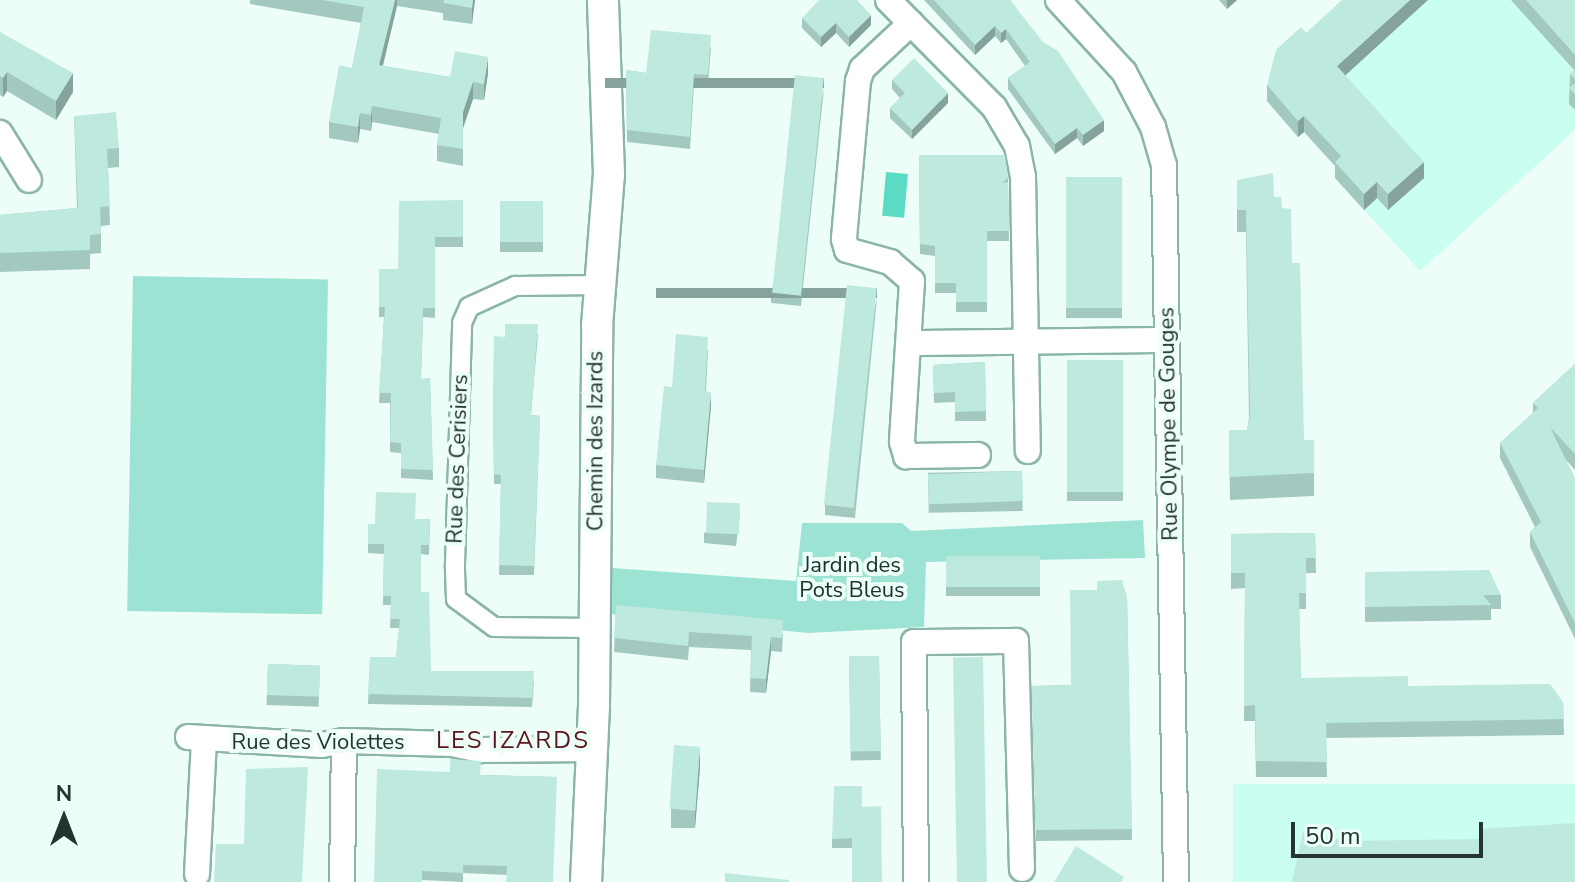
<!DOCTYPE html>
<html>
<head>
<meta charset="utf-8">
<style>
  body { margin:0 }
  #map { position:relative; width:1575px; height:882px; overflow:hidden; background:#edfef9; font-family:"Nunito Sans",sans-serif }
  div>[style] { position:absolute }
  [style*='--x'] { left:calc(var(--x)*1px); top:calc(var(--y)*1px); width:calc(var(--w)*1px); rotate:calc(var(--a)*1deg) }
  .built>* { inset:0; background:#c9fef1; transform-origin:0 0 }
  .green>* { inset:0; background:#9ce3d3; transform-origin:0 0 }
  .water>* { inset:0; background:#5bdbc3; transform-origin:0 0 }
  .roads { filter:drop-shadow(2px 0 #8bb4aa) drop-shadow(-2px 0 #8bb4aa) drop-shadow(0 2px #8bb4aa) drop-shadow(0 -2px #8bb4aa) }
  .pedestrian>* { height:18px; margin:-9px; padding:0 9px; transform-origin:9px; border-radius:9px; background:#fff }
  .minor>* { height:24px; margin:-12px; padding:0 12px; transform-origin:12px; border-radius:12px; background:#fff }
  .tertiary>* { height:30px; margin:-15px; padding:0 15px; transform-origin:15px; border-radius:15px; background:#fff }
  .wall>* { inset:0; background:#a3c8c0; transform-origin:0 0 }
  .shaded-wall>* { inset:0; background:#85a39c; transform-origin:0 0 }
  .building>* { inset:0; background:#bee9df; transform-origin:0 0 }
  span { translate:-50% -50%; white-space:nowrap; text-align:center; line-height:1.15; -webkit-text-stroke:8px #edfef9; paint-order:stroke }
  .street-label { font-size:22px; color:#243531 }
  .park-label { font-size:22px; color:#1b312c }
  .neighbourhood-label { font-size:24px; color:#5a151a; letter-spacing:2px }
  .north { position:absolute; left:24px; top:778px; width:80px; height:80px; -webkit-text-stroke:6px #edfef9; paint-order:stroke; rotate:0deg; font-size:22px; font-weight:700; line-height:32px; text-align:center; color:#243531 }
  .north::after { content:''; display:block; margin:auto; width:28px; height:36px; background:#243531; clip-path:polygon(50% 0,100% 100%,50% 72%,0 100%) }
  .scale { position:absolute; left:1291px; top:822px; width:192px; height:36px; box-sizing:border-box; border:4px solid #243531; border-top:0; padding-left:10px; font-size:24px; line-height:28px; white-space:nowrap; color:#243531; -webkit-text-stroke:6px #edfef9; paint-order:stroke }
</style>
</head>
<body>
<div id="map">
  <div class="built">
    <i style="clip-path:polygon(1361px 0,1575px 0,1575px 130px,1420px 271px,1335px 178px,1341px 172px,1304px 132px,1298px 137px,1267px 101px,1275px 70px)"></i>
    <i style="left:1575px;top:784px;width:98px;height:342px;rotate:90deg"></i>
  </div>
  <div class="green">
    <i style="left:133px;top:276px;width:195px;height:335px;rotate:1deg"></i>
    <i style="clip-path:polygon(1143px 520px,1145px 558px,926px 562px,924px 627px,808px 633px,611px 614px,612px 568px,796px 581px,802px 523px,902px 523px,911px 531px)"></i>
  </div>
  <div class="water">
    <i style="left:886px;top:172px;width:22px;height:44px;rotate:5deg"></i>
  </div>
  <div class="roads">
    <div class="pedestrian">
      <i style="--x:594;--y:628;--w:100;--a:-179.4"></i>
      <i style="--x:494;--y:627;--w:47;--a:-143.6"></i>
      <i style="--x:456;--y:599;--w:35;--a:-92"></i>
      <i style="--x:455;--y:564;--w:241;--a:-88.3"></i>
      <i style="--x:462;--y:323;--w:17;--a:-66"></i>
      <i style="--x:469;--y:307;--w:51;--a:-24.5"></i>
      <i style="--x:515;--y:286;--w:84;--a:-0.7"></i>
    </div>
    <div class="minor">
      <i style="--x:888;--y:0;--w:151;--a:45.3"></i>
      <i style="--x:994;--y:107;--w:45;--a:59.5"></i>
      <i style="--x:1017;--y:146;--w:31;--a:79"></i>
      <i style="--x:1023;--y:176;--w:275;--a:89"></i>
      <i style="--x:1058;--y:0;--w:98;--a:47.5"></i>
      <i style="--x:1124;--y:72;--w:62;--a:62.2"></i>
      <i style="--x:1153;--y:127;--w:40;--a:74"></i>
      <i style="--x:1164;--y:165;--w:717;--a:89.04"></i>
      <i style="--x:911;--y:23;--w:67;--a:136.8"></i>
      <i style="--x:862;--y:69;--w:13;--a:108"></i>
      <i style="--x:858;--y:81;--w:159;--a:95.1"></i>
      <i style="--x:844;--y:239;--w:11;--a:75"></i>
      <i style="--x:847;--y:250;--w:45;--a:15.6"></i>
      <i style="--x:890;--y:262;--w:29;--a:41"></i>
      <i style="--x:912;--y:281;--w:161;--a:93.6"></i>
      <i style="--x:902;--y:442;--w:15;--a:74"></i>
      <i style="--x:906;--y:456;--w:72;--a:-0.8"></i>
      <i style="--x:0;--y:133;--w:55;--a:58.3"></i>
      <i style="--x:911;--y:343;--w:255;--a:-0.7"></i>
      <i style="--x:188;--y:737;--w:134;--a:3.4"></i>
      <i style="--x:322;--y:745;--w:22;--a:-10"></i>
      <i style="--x:344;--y:741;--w:108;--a:1.6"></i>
      <i style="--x:452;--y:744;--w:30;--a:12"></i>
      <i style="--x:481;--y:750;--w:111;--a:-0.5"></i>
      <i style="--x:197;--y:874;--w:132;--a:-87"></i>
      <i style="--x:342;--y:882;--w:141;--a:-89.2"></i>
      <i style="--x:916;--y:882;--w:240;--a:-90.5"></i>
      <i style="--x:914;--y:642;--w:102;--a:-0.6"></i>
      <i style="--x:1016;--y:641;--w:228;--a:88.5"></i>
    </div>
    <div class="tertiary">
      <i style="--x:586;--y:882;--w:176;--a:-87.4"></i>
      <i style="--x:594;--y:706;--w:380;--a:-89.5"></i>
      <i style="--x:597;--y:326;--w:152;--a:-85.5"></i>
      <i style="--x:609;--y:174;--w:174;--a:-92"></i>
    </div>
  </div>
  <div class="wall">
    <i style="clip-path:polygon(250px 0,475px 0,472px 24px,443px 20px,443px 13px,397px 6px,383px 66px,450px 77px,488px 73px,484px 100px,473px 99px,463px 128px,463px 166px,437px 161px,437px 145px,439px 134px,372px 122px,371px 131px,360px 129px,358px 143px,329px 138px,329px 122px,352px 68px,361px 23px,250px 4px)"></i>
    <i style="clip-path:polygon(924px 0,1010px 0,1104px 131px,1083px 146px,1077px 138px,1055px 154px,1008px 89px,1008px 78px,1025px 66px,1006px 39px,1001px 43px,995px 36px,975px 55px)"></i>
    <i style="clip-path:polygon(1219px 0,1237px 0,1227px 9px)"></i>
    <i style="clip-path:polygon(1511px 0,1575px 0,1575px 110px,1569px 104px,1570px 74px,1574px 70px)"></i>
    <i style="clip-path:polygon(802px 18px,871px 25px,849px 47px,836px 33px,821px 47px,802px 28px)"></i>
    <i style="clip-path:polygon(0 32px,73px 92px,56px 120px,7px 91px,3px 97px,0 95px)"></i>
    <i style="clip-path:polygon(711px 47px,708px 87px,694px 86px,690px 149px,627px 142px,626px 70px,646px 73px)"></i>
    <i style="clip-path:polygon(1345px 75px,1424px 178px,1388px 210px,1377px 198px,1364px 210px,1335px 178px,1335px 166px,1304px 132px,1298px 137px,1267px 101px,1267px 85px)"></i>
    <i style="clip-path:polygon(892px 80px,948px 103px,912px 139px,890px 118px,890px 108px,900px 98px,892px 89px)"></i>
    <i style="clip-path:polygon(824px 88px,801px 306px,771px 303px,771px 293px)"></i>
    <i style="clip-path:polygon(74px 116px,119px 148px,119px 167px,108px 168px,110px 225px,101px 226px,101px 253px,90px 254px,90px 269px,0 272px,0 215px,77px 208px)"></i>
    <i style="clip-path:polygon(919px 155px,1008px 178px,1009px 241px,987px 241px,987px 312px,956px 312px,956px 293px,935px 293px,935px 256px,920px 254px)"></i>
    <i style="left:1066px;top:177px;width:56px;height:141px"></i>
    <i style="clip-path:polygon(1237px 180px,1274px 197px,1282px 208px,1292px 263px,1304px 440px,1314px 440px,1314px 496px,1230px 500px,1229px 430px,1247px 430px,1249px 418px,1246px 232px,1237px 232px)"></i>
    <i style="clip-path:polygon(463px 200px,463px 247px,435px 247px,435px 318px,423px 317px,421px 379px,430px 378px,433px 480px,401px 478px,401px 453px,390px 452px,390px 403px,379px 403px,384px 317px,379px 317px,379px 269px,398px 269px)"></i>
    <i style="left:500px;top:201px;width:43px;height:51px"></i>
    <i style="clip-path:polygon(877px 298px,855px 518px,825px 515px,825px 505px)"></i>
    <i style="clip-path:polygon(538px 334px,531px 415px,540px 416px,534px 575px,499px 575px,501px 484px,494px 484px,493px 387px,505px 337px)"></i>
    <i style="clip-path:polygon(708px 350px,706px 391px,711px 405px,704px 483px,656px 478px,656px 465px,672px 387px)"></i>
    <i style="left:1067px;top:360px;width:56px;height:141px"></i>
    <i style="clip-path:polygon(985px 362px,986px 421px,955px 421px,955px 402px,934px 403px,933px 365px)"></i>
    <i style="clip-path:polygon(1575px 364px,1575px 470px,1566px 460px,1575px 479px,1575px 639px,1530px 547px,1530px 532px,1535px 527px,1500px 458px,1500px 443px,1533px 413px,1533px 403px)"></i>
    <i style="left:1022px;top:471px;width:40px;height:94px;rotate:89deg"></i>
    <i style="clip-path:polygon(740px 514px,736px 546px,704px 543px,704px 533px)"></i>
    <i style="clip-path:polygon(416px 519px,430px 519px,429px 555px,421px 554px,421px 592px,431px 671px,534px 681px,532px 707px,368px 704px,370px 657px,396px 657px,399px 628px,390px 628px,391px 605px,383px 605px,384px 554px,368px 553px,368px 524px,375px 524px)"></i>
    <i style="clip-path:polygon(1315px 533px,1316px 573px,1306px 573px,1306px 609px,1299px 609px,1301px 678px,1408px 686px,1563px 702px,1564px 735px,1326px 738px,1327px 777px,1256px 777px,1255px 721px,1244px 721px,1245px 588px,1231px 589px,1231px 534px)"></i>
    <i style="left:946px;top:556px;width:94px;height:40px"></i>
    <i style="clip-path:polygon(1365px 572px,1501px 595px,1501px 609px,1491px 609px,1491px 620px,1365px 622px)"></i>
    <i style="clip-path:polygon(1127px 597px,1132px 840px,1036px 841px,1032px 686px,1071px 685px)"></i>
    <i style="clip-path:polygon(616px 605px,783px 634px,782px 652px,771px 651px,766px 693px,750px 692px,751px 650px,689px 647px,688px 660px,614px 652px)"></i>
    <i style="left:879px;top:656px;width:104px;height:30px;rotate:89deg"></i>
    <i style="left:268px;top:664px;width:52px;height:41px;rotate:2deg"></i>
    <i style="clip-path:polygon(700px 767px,695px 828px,671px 828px,671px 809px)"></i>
    <i style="clip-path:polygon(480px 775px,557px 777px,507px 875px,463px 873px,463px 882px,422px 880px,374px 882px)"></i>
    <i style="clip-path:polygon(862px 807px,852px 848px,832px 848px,832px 839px)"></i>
  </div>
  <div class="shaded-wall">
    <i style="clip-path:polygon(395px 0,397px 0,397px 6px,379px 81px,379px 65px)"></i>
    <i style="clip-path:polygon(473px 0,475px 0,472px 24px,472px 8px)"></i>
    <i style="clip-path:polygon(1227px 0,1237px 0,1227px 9px)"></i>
    <i style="clip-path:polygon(1410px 0,1428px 0,1337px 83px,1337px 66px)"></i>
    <i style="clip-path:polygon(871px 15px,871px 25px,849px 47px,849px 37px)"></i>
    <i style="clip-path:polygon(836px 23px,836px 33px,821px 47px,821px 37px)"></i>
    <i style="clip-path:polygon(995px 26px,995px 36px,975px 55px,975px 45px)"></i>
    <i style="clip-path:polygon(1006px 29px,1006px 39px,1001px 43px,1001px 33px)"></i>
    <i style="clip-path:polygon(488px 57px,488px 73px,484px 100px,484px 84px)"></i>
    <i style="clip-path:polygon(7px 72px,7px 91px,3px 97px,3px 78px)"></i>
    <i style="clip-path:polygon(73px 73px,73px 92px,56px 120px,56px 101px)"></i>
    <i style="left:824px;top:78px;width:10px;height:219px;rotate:90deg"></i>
    <i style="clip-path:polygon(473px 82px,473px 99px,463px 128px,463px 112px)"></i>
    <i style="clip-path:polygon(948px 93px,948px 103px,912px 139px,912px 130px)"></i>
    <i style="clip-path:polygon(372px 106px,372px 122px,371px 131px,371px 115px)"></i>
    <i style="clip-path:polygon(360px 113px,360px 129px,358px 143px,358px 127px)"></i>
    <i style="clip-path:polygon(1304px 116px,1304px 132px,1298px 137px,1298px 121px)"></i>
    <i style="clip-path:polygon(1104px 120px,1104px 131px,1083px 146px,1083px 135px)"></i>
    <i style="clip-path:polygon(1077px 128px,1077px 138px,1055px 154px,1055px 144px)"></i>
    <i style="clip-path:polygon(1424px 162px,1424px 178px,1388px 210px,1388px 194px)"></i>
    <i style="clip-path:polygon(1377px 182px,1377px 198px,1364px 210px,1364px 194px)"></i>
    <i style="left:877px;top:288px;width:10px;height:221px;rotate:90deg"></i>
    <i style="clip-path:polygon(711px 392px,711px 405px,704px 483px,704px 470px)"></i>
    <i style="clip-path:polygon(771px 637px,771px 651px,766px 693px,766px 679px)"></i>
    <i style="clip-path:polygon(700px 747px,700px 767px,695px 828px,695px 809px)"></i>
  </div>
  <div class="building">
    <i style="clip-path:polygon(322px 0,395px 0,379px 65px,450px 77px,455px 51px,488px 57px,484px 84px,473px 82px,463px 112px,463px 149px,437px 145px,441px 118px,372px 106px,371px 115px,360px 113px,358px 127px,329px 122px,339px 65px,352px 68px,364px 7px)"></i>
    <i style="clip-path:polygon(444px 0,473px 0,472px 8px,443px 3px)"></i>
    <i style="clip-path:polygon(819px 0,857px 0,871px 15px,849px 37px,836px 23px,821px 37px,802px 18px)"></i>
    <i style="clip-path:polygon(934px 0,1010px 0,1043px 42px,1058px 51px,1104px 120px,1083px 135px,1077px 128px,1055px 144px,1008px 78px,1030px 62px,1006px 29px,1001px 33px,995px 26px,975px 45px)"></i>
    <i style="clip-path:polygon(1342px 0,1410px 0,1337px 66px,1424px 162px,1388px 194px,1377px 182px,1364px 194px,1335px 162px,1341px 156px,1304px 116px,1298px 121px,1267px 85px,1276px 50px,1301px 27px,1306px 33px)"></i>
    <i style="clip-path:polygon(1526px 0,1575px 0,1575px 55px)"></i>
    <i style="clip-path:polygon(651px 30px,711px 35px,708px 75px,694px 74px,690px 137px,627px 130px,626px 70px,646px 73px)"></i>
    <i style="clip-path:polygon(0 32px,73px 73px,56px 101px,7px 72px,3px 78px,0 76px)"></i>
    <i style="clip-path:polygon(914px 58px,948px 93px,912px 130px,890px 108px,905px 93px,892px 80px)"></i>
    <i style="clip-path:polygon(1575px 69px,1575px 79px,1570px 74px)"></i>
    <i style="left:795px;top:75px;width:29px;height:219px;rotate:6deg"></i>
    <i style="clip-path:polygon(1575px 83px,1575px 94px,1569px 88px)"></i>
    <i style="clip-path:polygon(116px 112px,119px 148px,107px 149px,110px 206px,100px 207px,101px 234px,90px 235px,90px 250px,0 253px,0 215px,78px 208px,74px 116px)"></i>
    <i style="clip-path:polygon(919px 155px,1005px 155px,1008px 178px,1002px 183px,1008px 182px,1009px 231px,987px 231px,987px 302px,956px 302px,956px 283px,935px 283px,935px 246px,920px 244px)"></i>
    <i style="clip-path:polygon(1273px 173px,1274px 197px,1281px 197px,1282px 208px,1291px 209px,1292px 263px,1300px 263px,1304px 440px,1314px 440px,1314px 473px,1230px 477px,1229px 430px,1247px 430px,1250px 416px,1246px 210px,1237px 210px,1237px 180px)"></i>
    <i style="left:1066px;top:177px;width:56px;height:131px"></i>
    <i style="clip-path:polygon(463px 200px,463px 237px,435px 237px,435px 308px,423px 308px,421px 379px,430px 378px,433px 470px,401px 469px,401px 443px,390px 442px,391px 393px,379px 393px,385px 307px,379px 307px,379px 269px,398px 269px,399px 201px)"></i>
    <i style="left:500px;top:201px;width:43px;height:41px"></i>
    <i style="left:847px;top:285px;width:30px;height:221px;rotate:6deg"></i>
    <i style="clip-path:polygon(505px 324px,538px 324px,531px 415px,540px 416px,534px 566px,499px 565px,501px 475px,494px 474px,493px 387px,494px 336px,505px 337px)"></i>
    <i style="clip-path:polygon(676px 334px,708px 337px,705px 391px,711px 392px,704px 470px,656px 465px,664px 386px,672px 387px)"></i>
    <i style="left:1067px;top:360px;width:56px;height:132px"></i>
    <i style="clip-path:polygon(985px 362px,986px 411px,955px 412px,955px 392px,934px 393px,933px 365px)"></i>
    <i style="clip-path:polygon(1575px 364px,1575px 454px,1550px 427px,1575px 479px,1575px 623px,1530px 532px,1541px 522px,1500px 443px,1538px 408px,1533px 403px)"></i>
    <i style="left:1022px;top:471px;width:30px;height:94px;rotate:88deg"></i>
    <i style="clip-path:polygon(376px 492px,416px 493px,415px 519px,430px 519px,429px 545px,421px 545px,421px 592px,429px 592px,431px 671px,534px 671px,532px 698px,368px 694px,370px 657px,396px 657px,400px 619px,390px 619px,391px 596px,383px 596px,384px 544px,368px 544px,368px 524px,375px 524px)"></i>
    <i style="left:707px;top:502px;width:33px;height:31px;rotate:2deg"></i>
    <i style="clip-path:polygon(1315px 533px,1316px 558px,1306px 558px,1306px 593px,1299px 593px,1301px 678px,1408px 676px,1408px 686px,1550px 684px,1563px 702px,1564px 719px,1326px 723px,1327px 762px,1256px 761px,1255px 705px,1244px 706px,1245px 573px,1231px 573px,1231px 534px)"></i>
    <i style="left:946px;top:556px;width:94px;height:31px"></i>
    <i style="clip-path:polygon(1489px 570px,1501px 595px,1483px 595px,1491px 605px,1365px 607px,1365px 572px)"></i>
    <i style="clip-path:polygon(1122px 580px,1127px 597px,1132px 829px,1036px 830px,1032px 686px,1071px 685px,1070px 590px,1097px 590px,1097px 581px)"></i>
    <i style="clip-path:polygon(616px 605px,783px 620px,782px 638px,771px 637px,766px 679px,750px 678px,752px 636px,689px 632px,688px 646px,614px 638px)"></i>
    <i style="left:879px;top:656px;width:95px;height:30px;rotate:89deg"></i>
    <i style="left:983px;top:657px;width:225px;height:30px;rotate:89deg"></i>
    <i style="left:268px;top:664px;width:52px;height:31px;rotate:2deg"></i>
    <i style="left:674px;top:745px;width:26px;height:64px;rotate:4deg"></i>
    <i style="clip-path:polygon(450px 759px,481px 761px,480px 775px,557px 777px,553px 882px,506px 882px,507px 866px,463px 865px,463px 873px,422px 871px,422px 882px,374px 882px,377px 769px,450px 772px)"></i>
    <i style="clip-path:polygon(308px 767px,302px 882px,214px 882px,216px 844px,244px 844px,246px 769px)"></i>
    <i style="clip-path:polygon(834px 786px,862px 786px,862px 807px,881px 806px,882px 882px,852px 882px,852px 838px,832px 839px)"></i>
    <i style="clip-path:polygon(1575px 823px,1575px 882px,1292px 882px,1303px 832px,1347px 841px,1480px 839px,1480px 829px)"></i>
    <i style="clip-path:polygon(1076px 846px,1124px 877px,1121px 882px,1054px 882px)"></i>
    <i style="clip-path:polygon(725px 873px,789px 880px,789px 882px,725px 882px)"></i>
  </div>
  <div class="street-label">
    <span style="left:1169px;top:424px;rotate:-91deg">Rue Olympe de Gouges</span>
    <span style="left:596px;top:441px;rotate:-90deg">Chemin des Izards</span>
    <span style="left:458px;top:459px;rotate:-88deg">Rue des Cerisiers</span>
    <span style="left:318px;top:743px">Rue des Violettes</span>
  </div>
  <div class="park-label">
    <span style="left:852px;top:578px">Jardin des<br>Pots Bleus</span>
  </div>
  <div class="neighbourhood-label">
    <span style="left:513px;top:741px">LES IZARDS</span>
  </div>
  <div class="north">N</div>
  <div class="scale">50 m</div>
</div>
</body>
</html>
